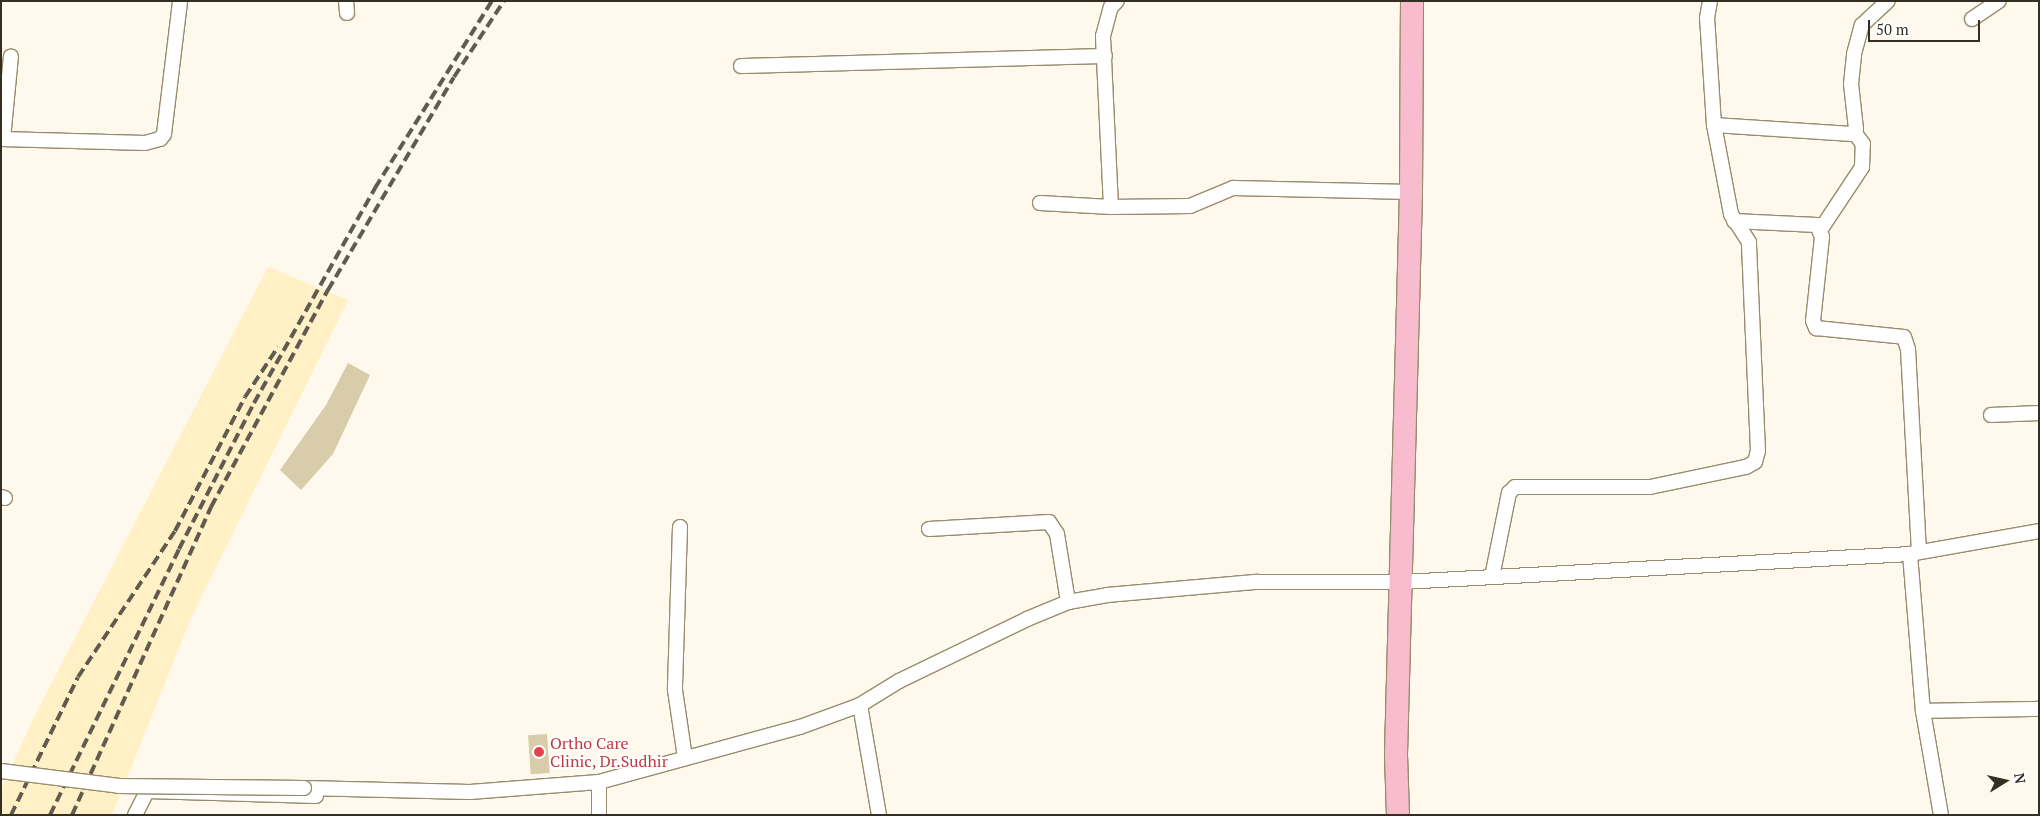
<!DOCTYPE html>
<html>
<head>
<meta charset="utf-8">
<style>
  body { margin:0 }
  #map { position:relative; width:2040px; height:816px; overflow:hidden; background:#fef9ec; font-family:"PT Serif",serif }
  div>[style] { position:absolute }
  [style*='--x'] { left:calc(var(--x)*1px); top:calc(var(--y)*1px); width:calc(var(--w)*1px); rotate:calc(var(--a)*1deg) }
  .built>* { inset:0; background:#fff0c6 }
  .building>* { inset:0; background:#d9ccaa; transform-origin:0 0 }
  .roads { filter:drop-shadow(1px 0 #978c6c) drop-shadow(-1px 0 #978c6c) drop-shadow(0 1px #978c6c) drop-shadow(0 -1px #978c6c) }
  .minor>* { height:14px; margin:-7px; padding:0 7px; transform-origin:7px; border-radius:7px; background:#fff }
  .primary>* { height:22px; margin:-11px; padding:0 11px; transform-origin:11px; border-radius:11px; background:#f9bcce }
  .rail>* { height:4px; margin-top:-2px; transform-origin:0; background:repeating-linear-gradient(90deg,#605b4e 0 10px,transparent 0 15px) }
  .bridges { filter:drop-shadow(1px 0 #978c6c) drop-shadow(-1px 0 #978c6c) drop-shadow(0 1px #978c6c) drop-shadow(0 -1px #978c6c) }
  .minor-bridge>* { height:14px; margin:-7px; padding:0 7px; transform-origin:7px; border-radius:7px; background:#fff }
  .dots>* { width:14px; height:14px; translate:-50% -50%; box-sizing:border-box; border:2px solid #fff; border-radius:50% }
  span { translate:-50% -50%; white-space:nowrap; text-align:center; line-height:1.15; -webkit-text-stroke:4px #fff; paint-order:stroke }
  .health-label { font-size:16px; color:#be3a42 }
  .left { translate:0 -50%; text-align:left }
  .frame { position:absolute; inset:0; border:2px solid #342f22; pointer-events:none }
  .north { position:absolute; left:1980px; top:756px; width:50px; height:50px; -webkit-text-stroke:4px #fff; paint-order:stroke; rotate:80deg; font-size:14px; font-weight:700; line-height:20px; text-align:center; color:#342f22 }
  .north::after { content:''; display:block; margin:auto; width:18px; height:22px; background:#342f22; clip-path:polygon(50% 0,100% 100%,50% 72%,0 100%) }
  .scale { position:absolute; left:1868px; top:20px; width:112px; height:22px; box-sizing:border-box; border:2px solid #342f22; border-top:0; padding-left:6px; font-size:15px; line-height:18px; white-space:nowrap; color:#342f22; -webkit-text-stroke:4px #fff; paint-order:stroke }
</style>
</head>
<body>
<div id="map">
  <div class="built">
    <i style="clip-path:polygon(268px 267px,348px 300px,191px 618px,112px 815px,1px 815px,1px 789px,36px 713px)"></i>
  </div>
  <div class="building">
    <i style="clip-path:polygon(348px 363px,370px 375px,333px 454px,301px 490px,280px 470px,326px 405px)"></i>
    <i style="left:547px;top:734px;width:39px;height:19px;rotate:86deg"></i>
  </div>
  <div class="roads">
    <div class="minor">
      <i style="--x:346;--y:1;--w:12;--a:85"></i>
      <i style="--x:1972;--y:19;--w:32;--a:-34"></i>
      <i style="--x:741;--y:66;--w:364;--a:-1.6"></i>
      <i style="--x:1714;--y:125;--w:138;--a:3.7"></i>
      <i style="--x:1852;--y:134;--w:6;--a:-51"></i>
      <i style="--x:1856;--y:129;--w:45;--a:-96.3"></i>
      <i style="--x:1851;--y:84;--w:30;--a:-84"></i>
      <i style="--x:1854;--y:54;--w:30;--a:-75"></i>
      <i style="--x:1862;--y:25;--w:35;--a:-43"></i>
      <i style="--x:1;--y:139;--w:144;--a:1.6"></i>
      <i style="--x:145;--y:143;--w:16;--a:-15"></i>
      <i style="--x:160;--y:139;--w:6;--a:-51"></i>
      <i style="--x:164;--y:134;--w:134;--a:-83.1"></i>
      <i style="--x:3;--y:139;--w:83;--a:-84.5"></i>
      <i style="--x:1040;--y:203;--w:71;--a:3.2"></i>
      <i style="--x:1111;--y:207;--w:79;--a:-0.7"></i>
      <i style="--x:1190;--y:206;--w:47;--a:-22.7"></i>
      <i style="--x:1233;--y:188;--w:178;--a:1.3"></i>
      <i style="--x:1111;--y:207;--w:171;--a:-92.7"></i>
      <i style="--x:1103;--y:36;--w:30;--a:-75"></i>
      <i style="--x:1111;--y:7;--w:8;--a:-45"></i>
      <i style="--x:1734;--y:221;--w:83;--a:2.8"></i>
      <i style="--x:1817;--y:225;--w:13;--a:67"></i>
      <i style="--x:1822;--y:237;--w:84;--a:96.1"></i>
      <i style="--x:1813;--y:321;--w:8;--a:67"></i>
      <i style="--x:1816;--y:328;--w:88;--a:5.8"></i>
      <i style="--x:1904;--y:337;--w:13;--a:72"></i>
      <i style="--x:1908;--y:349;--w:203;--a:86.9"></i>
      <i style="--x:1821;--y:229;--w:74;--a:-56.5"></i>
      <i style="--x:1862;--y:167;--w:23;--a:-88"></i>
      <i style="--x:1863;--y:144;--w:15;--a:-127"></i>
      <i style="--x:1991;--y:415;--w:48;--a:-2.4"></i>
      <i style="--x:1;--y:497;--w:4;--a:14"></i>
      <i style="--x:680;--y:527;--w:163;--a:91.8"></i>
      <i style="--x:675;--y:690;--w:69;--a:81.6"></i>
      <i style="--x:929;--y:529;--w:120;--a:-3.3"></i>
      <i style="--x:1049;--y:522;--w:14;--a:56"></i>
      <i style="--x:1057;--y:534;--w:69;--a:80.8"></i>
      <i style="--x:1910;--y:554;--w:158;--a:85.3"></i>
      <i style="--x:1923;--y:711;--w:106;--a:80.2"></i>
      <i style="--x:1492;--y:577;--w:86;--a:-78.6"></i>
      <i style="--x:1509;--y:493;--w:8;--a:-45"></i>
      <i style="--x:1515;--y:487;--w:135;--a:0"></i>
      <i style="--x:1650;--y:487;--w:98;--a:-11.8"></i>
      <i style="--x:1746;--y:467;--w:10;--a:-29"></i>
      <i style="--x:1755;--y:462;--w:11;--a:-75"></i>
      <i style="--x:1758;--y:451;--w:209;--a:-92.5"></i>
      <i style="--x:1749;--y:242;--w:33;--a:-123"></i>
      <i style="--x:1731;--y:214;--w:91;--a:-100.8"></i>
      <i style="--x:1714;--y:125;--w:107;--a:-93.7"></i>
      <i style="--x:1707;--y:18;--w:17;--a:-80"></i>
      <i style="--x:860;--y:705;--w:112;--a:80.2"></i>
      <i style="--x:1923;--y:711;--w:116;--a:-1"></i>
      <i style="--x:304;--y:788;--w:166;--a:1.4"></i>
      <i style="--x:470;--y:792;--w:129;--a:-4.4"></i>
      <i style="--x:599;--y:782;--w:208;--a:-15.3"></i>
      <i style="--x:800;--y:727;--w:64;--a:-20.1"></i>
      <i style="--x:860;--y:705;--w:46;--a:-31.6"></i>
      <i style="--x:899;--y:681;--w:142;--a:-25.8"></i>
      <i style="--x:1027;--y:619;--w:44;--a:-22.5"></i>
      <i style="--x:1068;--y:602;--w:40;--a:-10"></i>
      <i style="--x:1107;--y:595;--w:151;--a:-5"></i>
      <i style="--x:1257;--y:582;--w:146;--a:0"></i>
      <i style="--x:1403;--y:582;--w:508;--a:-3.16"></i>
      <i style="--x:1910;--y:554;--w:131;--a:-10.1"></i>
      <i style="--x:135;--y:815;--w:27;--a:-63"></i>
      <i style="--x:147;--y:791;--w:169;--a:1.7"></i>
      <i style="--x:599;--y:815;--w:33;--a:-90"></i>
    </div>
    <div class="primary">
      <i style="--x:1398;--y:815;--w:61;--a:-91.9"></i>
      <i style="--x:1396;--y:754;--w:562;--a:-88.47"></i>
      <i style="--x:1411;--y:192;--w:191;--a:-89.7"></i>
    </div>
  </div>
  <div class="rail">
    <i style="--x:11;--y:815;--w:153;--a:-64.1"></i>
    <i style="--x:78;--y:677;--w:175;--a:-56.4"></i>
    <i style="--x:175;--y:531;--w:151;--a:-62.4"></i>
    <i style="--x:245;--y:397;--w:60;--a:-56.6"></i>
    <i style="--x:50;--y:815;--w:296;--a:-64.1"></i>
    <i style="--x:179;--y:549;--w:164;--a:-62.8"></i>
    <i style="--x:254;--y:403;--w:247;--a:-60.6"></i>
    <i style="--x:375;--y:188;--w:221;--a:-58"></i>
    <i style="--x:72;--y:815;--w:338;--a:-65.7"></i>
    <i style="--x:211;--y:507;--w:247;--a:-61.7"></i>
    <i style="--x:328;--y:290;--w:247;--a:-59.4"></i>
    <i style="--x:454;--y:77;--w:91;--a:-56.7"></i>
  </div>
  <div class="bridges">
    <div class="minor-bridge">
      <i style="--x:1;--y:771;--w:119;--a:7.2"></i>
      <i style="--x:119;--y:786;--w:185;--a:0.6"></i>
    </div>
  </div>
  <div class="dots">
    <i style="left:539px;top:752px;background:#e0444e"></i>
  </div>
  <div class="health-label">
    <span class="left" style="left:550px;top:752px">Ortho Care<br>Clinic, Dr.Sudhir</span>
  </div>
  <div class="frame"></div>
  <div class="north">N</div>
  <div class="scale">50 m</div>
</div>
</body>
</html>
